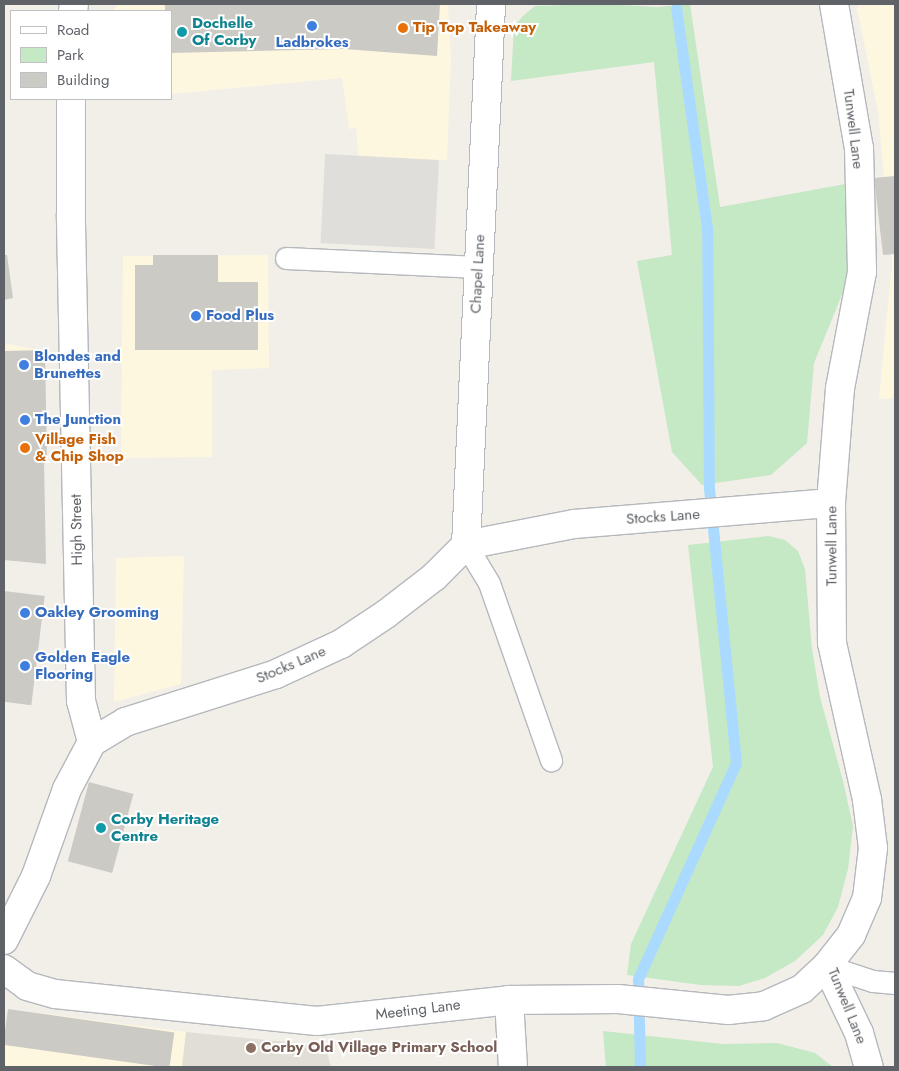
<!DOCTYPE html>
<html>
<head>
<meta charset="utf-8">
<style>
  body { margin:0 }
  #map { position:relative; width:899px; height:1071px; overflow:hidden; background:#f1efe8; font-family:Jost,sans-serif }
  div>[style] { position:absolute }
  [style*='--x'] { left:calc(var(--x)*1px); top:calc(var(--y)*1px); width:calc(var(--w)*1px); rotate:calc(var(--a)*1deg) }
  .commercial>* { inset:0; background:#fef7e0; transform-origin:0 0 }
  .industrial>* { inset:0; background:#e0deda; transform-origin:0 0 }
  .education>* { inset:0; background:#e1ded6 }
  .green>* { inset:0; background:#c5e8c5 }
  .stream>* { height:11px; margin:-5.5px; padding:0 5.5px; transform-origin:5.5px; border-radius:5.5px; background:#aadaff }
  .building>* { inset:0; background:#cccac5; transform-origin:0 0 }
  .roads { filter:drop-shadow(1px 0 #b5b8bc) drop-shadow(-1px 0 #b5b8bc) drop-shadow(0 1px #b5b8bc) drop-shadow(0 -1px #b5b8bc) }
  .lane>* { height:21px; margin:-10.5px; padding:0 10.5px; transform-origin:10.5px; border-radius:10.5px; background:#fff }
  .street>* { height:28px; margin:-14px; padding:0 14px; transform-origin:14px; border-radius:14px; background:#fff }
  .secondary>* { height:28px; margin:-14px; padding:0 14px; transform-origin:14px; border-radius:14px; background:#fff }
  .dots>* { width:14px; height:14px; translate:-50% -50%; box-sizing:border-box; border:2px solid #fff; border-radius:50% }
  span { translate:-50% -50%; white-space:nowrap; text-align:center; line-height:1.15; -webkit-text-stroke:4px #fff; paint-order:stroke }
  .culture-label { font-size:15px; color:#0d838f; font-weight:700 }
  .left { translate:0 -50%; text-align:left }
  .food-label { font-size:15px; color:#c56008; font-weight:700 }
  .shop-label { font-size:15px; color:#366cbe; font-weight:700 }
  .street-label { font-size:15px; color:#5f6368 }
  .education-label { font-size:15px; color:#785e54; font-weight:700 }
  .frame { position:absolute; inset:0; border:5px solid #5f6368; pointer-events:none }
  .legend { position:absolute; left:10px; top:10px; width:162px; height:90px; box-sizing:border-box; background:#fff; border:1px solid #bfc1c3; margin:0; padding:6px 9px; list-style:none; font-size:15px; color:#5f6368 }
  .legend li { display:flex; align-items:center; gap:10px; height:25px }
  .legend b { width:25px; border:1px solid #bfc1c3 }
</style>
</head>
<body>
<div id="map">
  <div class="commercial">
    <i style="clip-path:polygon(117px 4px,448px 4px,451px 58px,447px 160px,359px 162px,356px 128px,349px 129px,342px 78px,171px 94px,171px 11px,113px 11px)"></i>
    <i style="clip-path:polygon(860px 4px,895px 4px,895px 398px,879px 399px,892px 264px,878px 111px,857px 9px)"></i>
    <i style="clip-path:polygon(268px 255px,269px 368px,212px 370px,212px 457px,121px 458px,123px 256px)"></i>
    <i style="left:4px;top:343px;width:45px;height:362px;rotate:12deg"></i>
    <i style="clip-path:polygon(184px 556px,181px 684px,114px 702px,116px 558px)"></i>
    <i style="clip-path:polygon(8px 1009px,186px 1032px,182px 1067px,4px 1067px,4px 1038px)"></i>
  </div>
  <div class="industrial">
    <i style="left:439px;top:160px;width:89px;height:114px;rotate:93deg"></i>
  </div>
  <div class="education">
    <i style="clip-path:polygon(186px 1032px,308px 1044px,327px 1052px,331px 1067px,182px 1067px)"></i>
  </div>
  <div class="green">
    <i style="clip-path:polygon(601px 4px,657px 7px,690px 4px,720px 207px,851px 183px,852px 270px,814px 363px,807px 443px,771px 475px,702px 485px,672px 452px,637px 261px,672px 255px,654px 62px,511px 81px,514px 26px,524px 15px,535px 6px)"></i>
    <i style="clip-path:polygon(768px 536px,785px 540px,798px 551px,805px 569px,812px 649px,820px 697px,843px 781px,853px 826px,848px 869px,838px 907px,823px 935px,795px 961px,765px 978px,739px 986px,701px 985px,627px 975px,631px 944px,713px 767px,688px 545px)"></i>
    <i style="clip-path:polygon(603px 1031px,723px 1044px,777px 1043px,815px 1053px,833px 1067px,606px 1067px)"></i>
  </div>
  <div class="stream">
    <i style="--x:640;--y:1067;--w:88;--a:-91.3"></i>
    <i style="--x:638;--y:979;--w:237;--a:-65.6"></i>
    <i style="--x:736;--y:763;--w:276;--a:-95.6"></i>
    <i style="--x:709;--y:488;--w:260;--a:-90.4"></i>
    <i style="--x:707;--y:228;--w:222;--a:-98"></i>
  </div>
  <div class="building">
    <i style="clip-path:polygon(165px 4px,440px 4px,437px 56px,344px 49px,171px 53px,171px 11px,165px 11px)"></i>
    <i style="clip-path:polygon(895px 176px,895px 254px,883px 255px,874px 178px)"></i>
    <i style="clip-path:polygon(4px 255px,7px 255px,13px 298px,4px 300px)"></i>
    <i style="clip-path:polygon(153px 255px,218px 255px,218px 282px,258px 282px,258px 350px,135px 350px,135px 265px,153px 265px)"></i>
    <i style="clip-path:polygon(45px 350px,47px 461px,44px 461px,46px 564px,4px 560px,4px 351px)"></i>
    <i style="left:4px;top:591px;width:41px;height:110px;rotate:7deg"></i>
    <i style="left:89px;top:782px;width:46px;height:82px;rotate:15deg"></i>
    <i style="left:8px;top:1009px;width:168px;height:36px;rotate:8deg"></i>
  </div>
  <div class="roads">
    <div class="lane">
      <i style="--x:286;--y:258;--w:192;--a:2.7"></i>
      <i style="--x:466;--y:545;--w:44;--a:58.8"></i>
      <i style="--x:489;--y:583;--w:188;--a:70.7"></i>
      <i style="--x:827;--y:966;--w:48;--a:18.1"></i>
      <i style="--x:873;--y:981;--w:22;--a:5"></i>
    </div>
    <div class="street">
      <i style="--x:834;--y:4;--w:146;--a:80.2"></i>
      <i style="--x:859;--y:148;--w:124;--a:88.6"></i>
      <i style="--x:862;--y:272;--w:118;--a:100.7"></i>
      <i style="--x:840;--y:388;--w:115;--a:94.5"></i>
      <i style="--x:831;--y:503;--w:140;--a:89.6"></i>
      <i style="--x:832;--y:643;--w:161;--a:77.4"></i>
      <i style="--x:867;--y:800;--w:48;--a:82.9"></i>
      <i style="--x:873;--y:848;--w:50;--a:96.8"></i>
      <i style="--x:867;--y:898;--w:40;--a:113.4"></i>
      <i style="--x:851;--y:935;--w:39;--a:128"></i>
      <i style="--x:827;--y:966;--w:74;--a:64.5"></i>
      <i style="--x:859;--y:1033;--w:35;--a:74"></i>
      <i style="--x:466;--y:545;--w:542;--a:-87.35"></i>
      <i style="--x:92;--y:742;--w:39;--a:-31"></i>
      <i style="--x:125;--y:722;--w:158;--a:-17.6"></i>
      <i style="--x:276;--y:674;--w:72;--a:-24.8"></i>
      <i style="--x:341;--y:644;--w:54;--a:-33.7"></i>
      <i style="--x:386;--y:614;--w:61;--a:-37.6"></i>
      <i style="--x:434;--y:577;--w:45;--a:-45"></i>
      <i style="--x:466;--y:545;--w:110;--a:-11"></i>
      <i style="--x:574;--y:524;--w:258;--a:-4.7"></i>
      <i style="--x:4;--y:969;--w:29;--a:36"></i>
      <i style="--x:27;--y:986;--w:29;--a:16"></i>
      <i style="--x:55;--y:994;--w:263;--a:5.9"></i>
      <i style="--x:317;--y:1021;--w:193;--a:-6.2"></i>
      <i style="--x:509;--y:1000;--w:109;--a:-0.5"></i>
      <i style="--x:618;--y:999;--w:111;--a:5.7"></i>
      <i style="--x:728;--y:1010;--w:36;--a:-6"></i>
      <i style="--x:764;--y:1006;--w:42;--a:-24.1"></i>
      <i style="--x:802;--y:989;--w:34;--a:-43"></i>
      <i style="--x:509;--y:1000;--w:67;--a:86.6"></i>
    </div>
    <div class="secondary">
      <i style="--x:73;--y:11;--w:7;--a:-82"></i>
      <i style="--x:4;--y:940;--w:72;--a:-63.4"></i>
      <i style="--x:36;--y:876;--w:92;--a:-70.4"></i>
      <i style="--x:67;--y:789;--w:53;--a:-62"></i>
      <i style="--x:92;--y:742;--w:42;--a:-105"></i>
      <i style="--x:81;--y:701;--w:487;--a:-91.2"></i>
      <i style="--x:71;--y:214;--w:115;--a:-90"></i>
    </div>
  </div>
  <div class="dots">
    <i style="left:312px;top:26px;background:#3f7fe0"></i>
    <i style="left:403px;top:28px;background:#e8710a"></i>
    <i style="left:182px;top:32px;background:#0f9aa8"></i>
    <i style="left:196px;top:316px;background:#3f7fe0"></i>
    <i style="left:24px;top:365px;background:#3f7fe0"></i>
    <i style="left:25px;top:420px;background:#3f7fe0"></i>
    <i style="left:25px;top:448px;background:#e8710a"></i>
    <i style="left:25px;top:613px;background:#3f7fe0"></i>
    <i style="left:25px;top:666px;background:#3f7fe0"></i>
    <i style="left:101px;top:828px;background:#0f9aa8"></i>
    <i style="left:251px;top:1048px;background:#8d6e63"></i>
  </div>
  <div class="culture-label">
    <span class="left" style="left:192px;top:32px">Dochelle<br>Of Corby</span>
    <span class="left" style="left:111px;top:828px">Corby Heritage<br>Centre</span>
  </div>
  <div class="food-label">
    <span class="left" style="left:413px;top:28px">Tip Top Takeaway</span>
    <span class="left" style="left:35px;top:448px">Village Fish<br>&amp; Chip Shop</span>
  </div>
  <div class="shop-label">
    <span style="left:312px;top:43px">Ladbrokes</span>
    <span class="left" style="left:206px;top:316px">Food Plus</span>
    <span class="left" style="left:34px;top:365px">Blondes and<br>Brunettes</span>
    <span class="left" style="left:35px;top:420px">The Junction</span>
    <span class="left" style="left:35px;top:613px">Oakley Grooming</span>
    <span class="left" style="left:35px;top:666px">Golden Eagle<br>Flooring</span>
  </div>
  <div class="street-label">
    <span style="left:853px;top:129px;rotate:83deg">Tunwell Lane</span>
    <span style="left:478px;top:274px;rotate:-87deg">Chapel Lane</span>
    <span style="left:663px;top:517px;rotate:-4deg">Stocks Lane</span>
    <span style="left:77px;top:530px;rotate:-91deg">High Street</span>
    <span style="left:832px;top:546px;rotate:-90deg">Tunwell Lane</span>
    <span style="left:291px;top:665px;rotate:-23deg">Stocks Lane</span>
    <span style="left:847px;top:1006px;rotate:68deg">Tunwell Lane</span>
    <span style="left:418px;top:1010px;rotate:-7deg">Meeting Lane</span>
  </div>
  <div class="education-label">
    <span class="left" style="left:261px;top:1048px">Corby Old Village Primary School</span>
  </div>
  <div class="frame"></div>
  <ul class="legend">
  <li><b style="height:6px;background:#fff"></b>Road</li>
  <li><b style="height:14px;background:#c5e8c5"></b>Park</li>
  <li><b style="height:14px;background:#cccac5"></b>Building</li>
  </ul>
</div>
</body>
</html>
